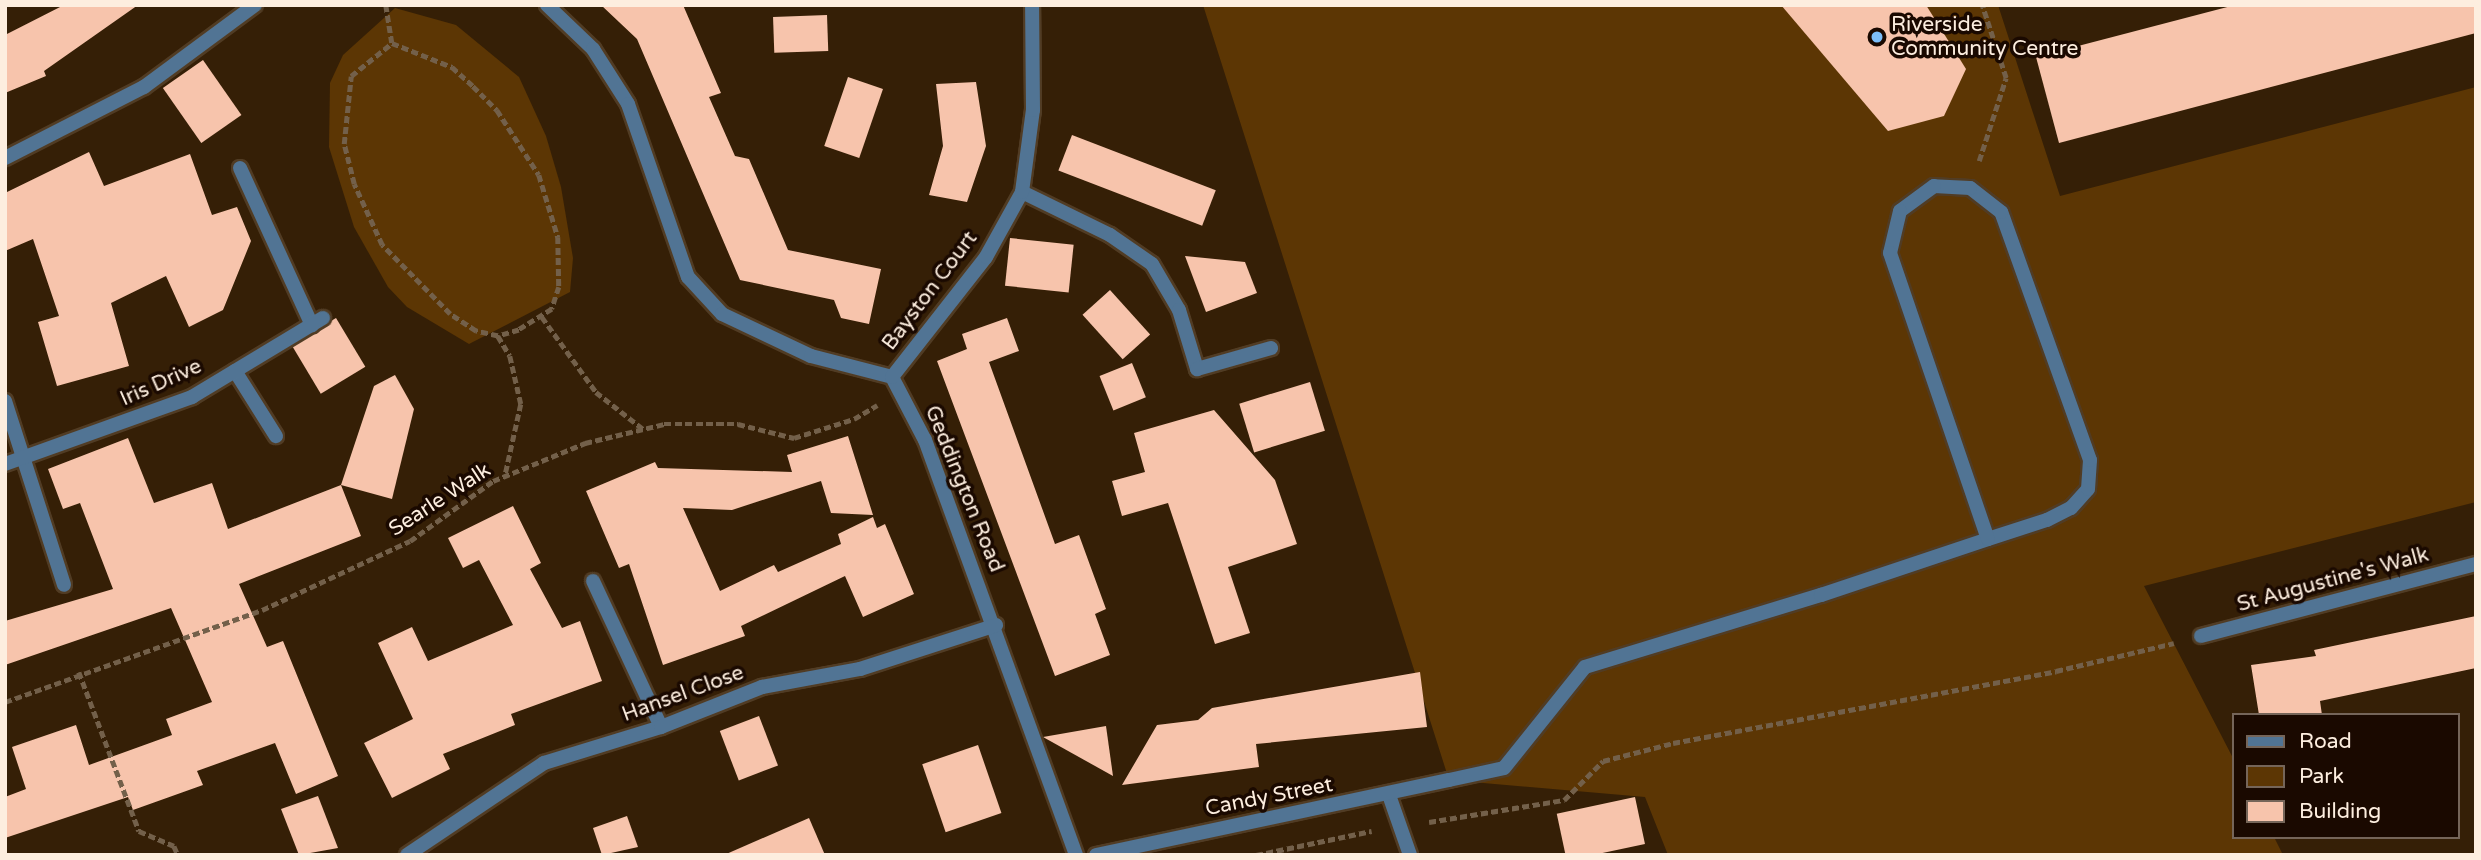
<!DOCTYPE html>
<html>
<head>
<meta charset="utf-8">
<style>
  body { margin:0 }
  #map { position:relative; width:2481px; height:860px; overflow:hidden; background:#351f06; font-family:"Varela Round",sans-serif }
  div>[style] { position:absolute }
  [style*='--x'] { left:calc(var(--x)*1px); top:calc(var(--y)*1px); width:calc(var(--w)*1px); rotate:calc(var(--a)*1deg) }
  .green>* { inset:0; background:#5c3604 }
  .building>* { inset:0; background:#f7c4ac; transform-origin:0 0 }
  .path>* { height:4.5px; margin-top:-2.25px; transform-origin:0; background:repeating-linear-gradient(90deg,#73604a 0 7px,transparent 0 10.5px) }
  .roads { filter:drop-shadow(2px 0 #513c24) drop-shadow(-2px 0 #513c24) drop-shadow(0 2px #513c24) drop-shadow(0 -2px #513c24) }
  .service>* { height:14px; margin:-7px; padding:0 7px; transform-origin:7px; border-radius:7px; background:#517494 }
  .minor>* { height:14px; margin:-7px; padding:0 7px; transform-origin:7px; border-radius:7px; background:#517494 }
  .dots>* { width:19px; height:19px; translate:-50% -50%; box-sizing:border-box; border:4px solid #1a0900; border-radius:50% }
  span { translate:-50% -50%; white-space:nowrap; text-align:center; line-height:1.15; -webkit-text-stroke:7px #1a0900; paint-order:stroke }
  .poi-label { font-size:21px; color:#fdeedf }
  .left { translate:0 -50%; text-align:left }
  .street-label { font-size:21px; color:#fdeedf }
  .frame { position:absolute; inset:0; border:7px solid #fdeedf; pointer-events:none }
  .legend { position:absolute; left:2232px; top:713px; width:228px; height:126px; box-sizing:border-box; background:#1a0900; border:2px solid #756559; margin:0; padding:9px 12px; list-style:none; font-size:21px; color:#fdeedf }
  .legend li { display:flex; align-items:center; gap:14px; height:35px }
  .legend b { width:35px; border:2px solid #756559 }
</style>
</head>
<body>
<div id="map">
  <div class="green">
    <i style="clip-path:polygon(1203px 5px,1998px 5px,2060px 196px,2476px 87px,2476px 502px,2144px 586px,2234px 760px,2234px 837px,2274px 837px,2283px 855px,1668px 855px,1645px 797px,1449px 780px)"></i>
    <i style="clip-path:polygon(395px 8px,456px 25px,519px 77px,546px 136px,561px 187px,573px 258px,570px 292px,469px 344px,407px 307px,388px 287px,354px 227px,329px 147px,330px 83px,343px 55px)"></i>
  </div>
  <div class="building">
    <i style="clip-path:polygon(64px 5px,138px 5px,44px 71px,46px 76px,5px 93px,5px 35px)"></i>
    <i style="clip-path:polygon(601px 5px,683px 5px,721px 93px,709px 97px,735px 156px,749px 159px,788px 250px,881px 269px,869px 324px,841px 318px,834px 300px,740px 280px,637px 39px)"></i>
    <i style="clip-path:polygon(1781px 5px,1926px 5px,1966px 69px,1944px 116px,1888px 131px)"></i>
    <i style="clip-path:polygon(2235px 5px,2476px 5px,2476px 33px,2059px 143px,2036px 57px)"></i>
    <i style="left:827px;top:15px;width:36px;height:54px;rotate:88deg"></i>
    <i style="left:203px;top:60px;width:67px;height:49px;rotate:55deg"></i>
    <i style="left:848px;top:77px;width:37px;height:73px;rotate:19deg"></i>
    <i style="clip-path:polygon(976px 82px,986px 146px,967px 202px,929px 195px,943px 146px,936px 84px)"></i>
    <i style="left:1072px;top:135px;width:154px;height:38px;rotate:21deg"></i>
    <i style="clip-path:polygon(89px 152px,104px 186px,190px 154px,212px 215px,237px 207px,251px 241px,223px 310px,189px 327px,166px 276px,111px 303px,129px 366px,57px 386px,38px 322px,59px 316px,33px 239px,5px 251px,5px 193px)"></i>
    <i style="left:1010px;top:238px;width:64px;height:48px;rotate:6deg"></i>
    <i style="clip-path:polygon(1185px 256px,1245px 262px,1257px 293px,1206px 312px)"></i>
    <i style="left:1110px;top:290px;width:60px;height:37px;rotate:48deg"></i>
    <i style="left:336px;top:318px;width:57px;height:52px;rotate:59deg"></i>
    <i style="clip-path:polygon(1007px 318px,1019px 351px,989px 362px,1055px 544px,1079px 535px,1106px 609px,1095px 614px,1110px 655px,1055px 676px,937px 361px,967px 349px,962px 334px)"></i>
    <i style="left:1132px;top:363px;width:37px;height:35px;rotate:68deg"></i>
    <i style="clip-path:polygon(395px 375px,414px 409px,392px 499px,341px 485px,374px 386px)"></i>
    <i style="left:1310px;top:382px;width:51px;height:74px;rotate:73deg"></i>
    <i style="clip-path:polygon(1214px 410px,1275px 480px,1297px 544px,1228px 567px,1250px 633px,1215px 644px,1168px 503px,1122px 516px,1112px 481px,1145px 472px,1134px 433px)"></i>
    <i style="clip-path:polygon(848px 436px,873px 515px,831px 513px,821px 481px,732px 510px,683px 508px,720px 591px,774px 565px,778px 572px,841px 544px,838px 534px,873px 517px,877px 528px,885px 524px,914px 594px,863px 617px,845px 576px,741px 626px,745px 636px,663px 665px,629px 564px,619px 568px,586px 491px,655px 462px,658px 468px,792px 472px,787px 455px)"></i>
    <i style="clip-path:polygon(128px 438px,154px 503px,212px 483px,228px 529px,341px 485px,361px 536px,239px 584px,267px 647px,283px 641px,338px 776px,296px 794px,275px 743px,197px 771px,203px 785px,133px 810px,128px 797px,5px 838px,5px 797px,26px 789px,12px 747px,76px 725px,89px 765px,172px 735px,166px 719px,212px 702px,171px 608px,5px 665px,5px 621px,113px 589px,80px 503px,63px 509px,48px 469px)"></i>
    <i style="clip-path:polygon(513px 506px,541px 563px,530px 569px,562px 628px,580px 621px,602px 681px,511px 714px,515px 725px,443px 754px,450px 769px,392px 798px,364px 743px,413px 719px,378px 643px,412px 627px,428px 661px,513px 625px,479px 560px,463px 568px,448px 538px)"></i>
    <i style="clip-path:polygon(2476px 616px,2476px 668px,2320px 701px,2322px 715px,2259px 715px,2251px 665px,2316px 656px,2314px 650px)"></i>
    <i style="clip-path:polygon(1420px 672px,1427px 727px,1256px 744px,1259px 767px,1122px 785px,1157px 725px,1198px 720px,1212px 708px)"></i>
    <i style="left:759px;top:716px;width:53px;height:42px;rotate:69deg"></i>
    <i style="clip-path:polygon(1106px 726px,1113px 776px,1043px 737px)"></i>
    <i style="left:978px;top:745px;width:72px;height:59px;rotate:71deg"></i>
    <i style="clip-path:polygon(318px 796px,338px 848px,299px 855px,281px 809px)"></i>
    <i style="left:1635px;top:797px;width:48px;height:80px;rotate:78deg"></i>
    <i style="clip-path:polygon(627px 816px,638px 847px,602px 855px,593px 828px)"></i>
    <i style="clip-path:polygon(809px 818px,825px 855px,724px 855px)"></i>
  </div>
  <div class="path">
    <i style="--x:386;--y:5;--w:38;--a:81"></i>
    <i style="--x:392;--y:43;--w:65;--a:21.8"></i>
    <i style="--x:452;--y:67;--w:28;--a:42"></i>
    <i style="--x:473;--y:86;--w:34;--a:45"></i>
    <i style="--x:497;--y:110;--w:77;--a:57.1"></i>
    <i style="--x:539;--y:175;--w:65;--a:73"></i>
    <i style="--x:558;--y:237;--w:50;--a:88.9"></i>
    <i style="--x:559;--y:287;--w:23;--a:108"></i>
    <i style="--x:552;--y:309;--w:39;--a:148"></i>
    <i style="--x:519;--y:330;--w:22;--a:164"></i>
    <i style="--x:498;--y:336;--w:23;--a:-167"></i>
    <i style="--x:476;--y:331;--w:31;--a:-147"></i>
    <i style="--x:450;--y:314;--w:97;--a:-134.6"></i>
    <i style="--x:382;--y:245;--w:67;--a:-114.7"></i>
    <i style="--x:354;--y:184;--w:41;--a:-104"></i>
    <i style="--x:344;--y:144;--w:68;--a:-84.1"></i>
    <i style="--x:351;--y:76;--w:53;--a:-38.8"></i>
    <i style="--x:1979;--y:161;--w:87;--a:-72"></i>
    <i style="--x:2006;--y:78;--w:77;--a:-108.2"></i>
    <i style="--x:542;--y:317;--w:92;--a:54.2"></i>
    <i style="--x:596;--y:392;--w:60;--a:38.2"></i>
    <i style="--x:498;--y:336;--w:23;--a:59"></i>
    <i style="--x:510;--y:356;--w:49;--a:77.1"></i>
    <i style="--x:521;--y:404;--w:74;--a:102.5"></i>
    <i style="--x:79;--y:672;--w:170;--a:69.3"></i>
    <i style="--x:139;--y:831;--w:38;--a:23"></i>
    <i style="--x:174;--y:846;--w:10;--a:66"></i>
    <i style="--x:5;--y:702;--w:273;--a:-19.7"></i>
    <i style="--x:262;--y:610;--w:163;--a:-25"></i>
    <i style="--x:410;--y:541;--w:102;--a:-35.9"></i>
    <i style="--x:493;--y:481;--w:100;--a:-22.4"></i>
    <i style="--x:585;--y:443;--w:81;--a:-13.5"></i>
    <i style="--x:664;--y:424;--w:74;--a:0"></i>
    <i style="--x:738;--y:424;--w:58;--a:14"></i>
    <i style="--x:794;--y:438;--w:63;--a:-17.6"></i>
    <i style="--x:854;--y:419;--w:27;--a:-31"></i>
    <i style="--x:1429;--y:822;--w:137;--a:-9.3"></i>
    <i style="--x:1564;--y:800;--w:55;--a:-45"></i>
    <i style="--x:1603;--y:761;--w:72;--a:-14.4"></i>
    <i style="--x:1673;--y:743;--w:390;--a:-10.6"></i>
    <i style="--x:2056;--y:671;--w:121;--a:-13.3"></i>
    <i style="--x:1256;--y:855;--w:118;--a:-11.7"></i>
  </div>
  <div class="roads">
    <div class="service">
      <i style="--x:240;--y:168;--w:173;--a:65.4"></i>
      <i style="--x:5;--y:401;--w:193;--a:72.2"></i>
      <i style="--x:593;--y:581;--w:161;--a:65"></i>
      <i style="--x:1449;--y:780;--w:56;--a:-12.3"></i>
      <i style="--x:1504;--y:768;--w:129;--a:-51.3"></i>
      <i style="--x:1585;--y:667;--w:247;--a:-17"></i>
      <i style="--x:1821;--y:595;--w:176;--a:-18.5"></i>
      <i style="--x:1988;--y:539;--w:62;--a:-17.9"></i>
      <i style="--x:2047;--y:520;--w:27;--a:-27"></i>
      <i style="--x:2071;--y:508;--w:25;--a:-48"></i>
      <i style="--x:2088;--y:489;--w:29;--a:-86"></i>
      <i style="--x:2090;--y:460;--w:263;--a:-109.7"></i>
      <i style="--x:2001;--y:212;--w:39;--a:-142"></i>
      <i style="--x:1970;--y:188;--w:36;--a:-177"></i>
      <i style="--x:1934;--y:186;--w:42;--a:143.7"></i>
      <i style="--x:1900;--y:211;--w:43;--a:103.4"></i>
      <i style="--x:1890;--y:253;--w:302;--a:71.1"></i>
    </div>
    <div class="minor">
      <i style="--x:547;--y:5;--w:64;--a:43.7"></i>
      <i style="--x:593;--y:49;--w:65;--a:57.5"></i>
      <i style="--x:628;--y:104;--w:183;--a:70.9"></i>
      <i style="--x:688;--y:277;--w:50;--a:47.4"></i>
      <i style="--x:722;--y:314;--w:98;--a:25.3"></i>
      <i style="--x:811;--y:356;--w:84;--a:14.5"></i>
      <i style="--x:892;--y:377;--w:71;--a:62.4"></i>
      <i style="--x:925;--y:440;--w:442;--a:70"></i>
      <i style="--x:5;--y:158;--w:156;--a:-27.1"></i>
      <i style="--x:144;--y:87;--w:138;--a:-36.5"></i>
      <i style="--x:1022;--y:192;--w:98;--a:26"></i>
      <i style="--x:1110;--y:235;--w:51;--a:34.6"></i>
      <i style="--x:1152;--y:264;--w:53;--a:59.6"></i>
      <i style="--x:1179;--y:310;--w:62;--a:73"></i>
      <i style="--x:1197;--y:369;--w:77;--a:-15.8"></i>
      <i style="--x:235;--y:371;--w:77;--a:57.8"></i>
      <i style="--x:892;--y:377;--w:152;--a:-51.9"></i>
      <i style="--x:986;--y:257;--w:74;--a:-61"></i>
      <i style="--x:1022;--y:192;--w:83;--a:-82.4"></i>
      <i style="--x:1033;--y:110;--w:105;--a:-90.5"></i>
      <i style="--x:5;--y:464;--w:199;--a:-19.7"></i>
      <i style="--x:192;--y:397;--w:153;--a:-31.1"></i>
      <i style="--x:2201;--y:636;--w:284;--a:-14.7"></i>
      <i style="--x:1389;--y:795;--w:64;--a:70.7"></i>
      <i style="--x:407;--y:855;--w:165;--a:-33.9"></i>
      <i style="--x:544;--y:763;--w:122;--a:-17.1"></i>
      <i style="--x:661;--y:727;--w:109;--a:-21.6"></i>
      <i style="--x:762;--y:687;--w:100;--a:-10.4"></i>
      <i style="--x:860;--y:669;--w:143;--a:-17.9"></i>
      <i style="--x:1096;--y:855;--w:361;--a:-12"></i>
    </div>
  </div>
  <div class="dots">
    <i style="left:1877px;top:37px;background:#7cbef9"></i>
  </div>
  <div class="poi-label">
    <span class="left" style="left:1891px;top:37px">Riverside<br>Community Centre</span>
  </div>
  <div class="street-label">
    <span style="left:930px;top:291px;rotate:-53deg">Bayston Court</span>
    <span style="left:161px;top:383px;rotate:-24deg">Iris Drive</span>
    <span style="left:964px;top:489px;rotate:68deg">Geddington Road</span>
    <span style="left:440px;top:500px;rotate:-33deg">Searle Walk</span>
    <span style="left:2333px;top:580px;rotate:-15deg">St Augustine's Walk</span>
    <span style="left:683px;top:694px;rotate:-20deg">Hansel Close</span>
    <span style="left:1269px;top:797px;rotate:-11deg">Candy Street</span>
  </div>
  <div class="frame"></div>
  <ul class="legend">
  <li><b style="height:9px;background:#517494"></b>Road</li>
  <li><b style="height:19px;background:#5c3604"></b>Park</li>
  <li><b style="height:19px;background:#f7c4ac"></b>Building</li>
  </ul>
</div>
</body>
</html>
